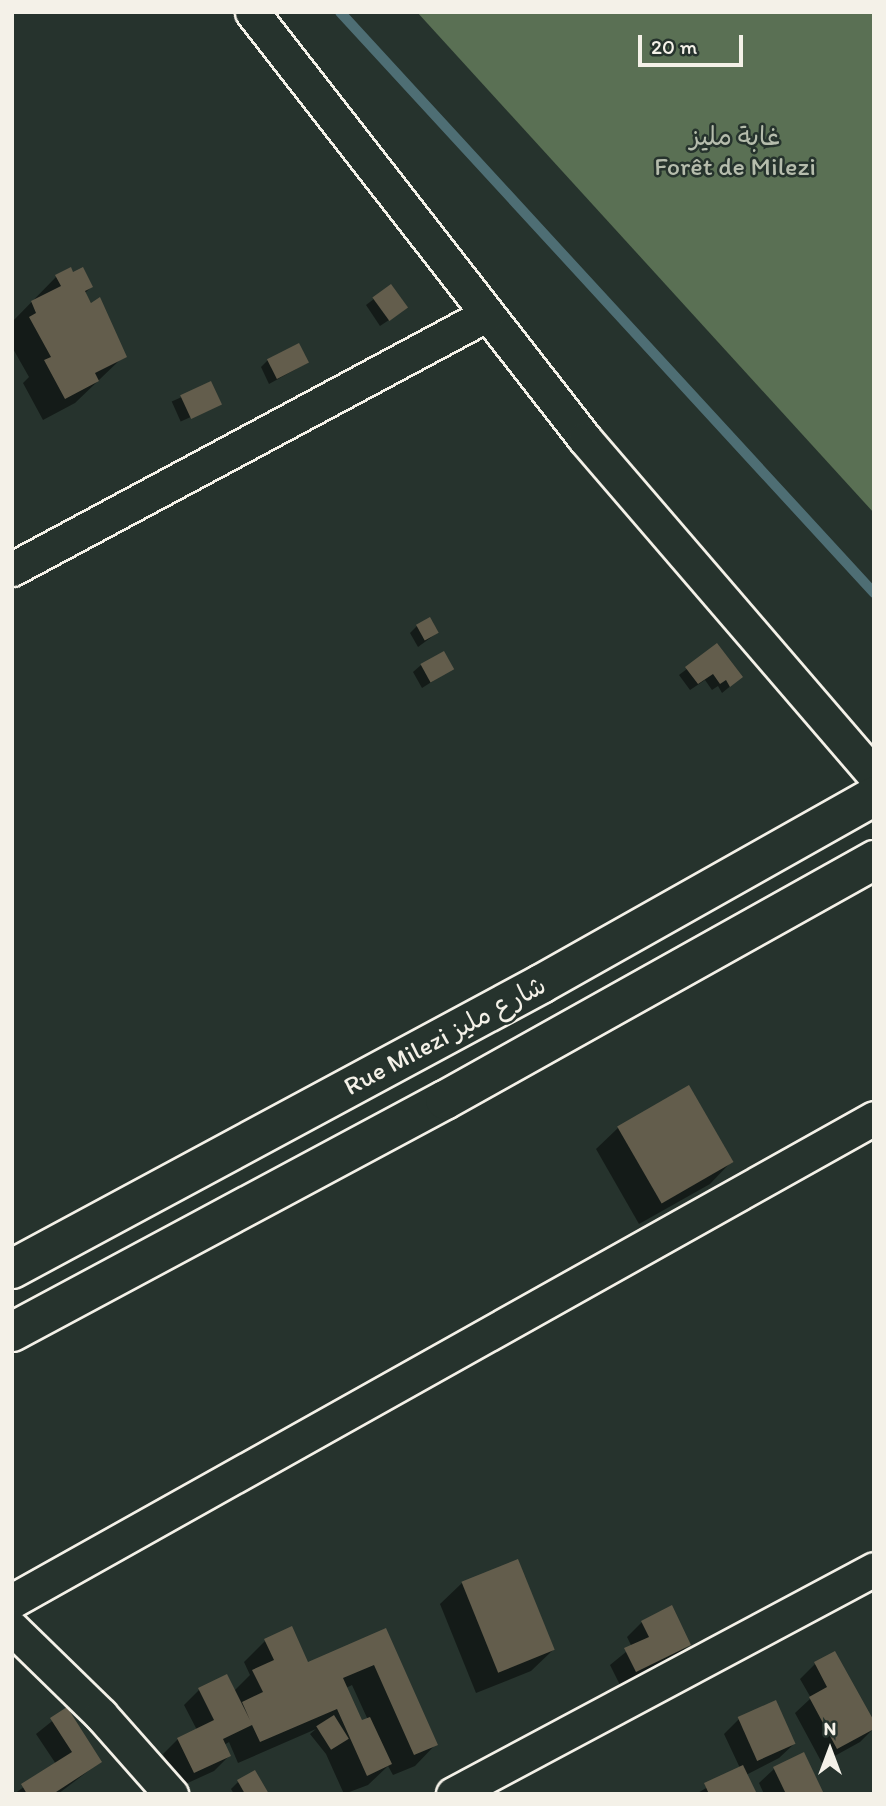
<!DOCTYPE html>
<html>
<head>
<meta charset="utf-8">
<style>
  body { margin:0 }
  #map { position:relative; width:886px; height:1806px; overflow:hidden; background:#26332d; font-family:Itim,"Playpen Sans Arabic",sans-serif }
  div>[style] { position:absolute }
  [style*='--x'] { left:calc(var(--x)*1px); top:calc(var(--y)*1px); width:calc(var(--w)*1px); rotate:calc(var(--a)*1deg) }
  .green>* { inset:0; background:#5a7054 }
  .shadow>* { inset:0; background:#0007; transform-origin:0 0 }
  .stream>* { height:10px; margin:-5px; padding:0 5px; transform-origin:5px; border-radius:5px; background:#4e6e74 }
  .building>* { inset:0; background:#635d4c; transform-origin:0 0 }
  .roads { filter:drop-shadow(2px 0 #f4f1e8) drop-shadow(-2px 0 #f4f1e8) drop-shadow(0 2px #f4f1e8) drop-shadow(0 -2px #f4f1e8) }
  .minor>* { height:33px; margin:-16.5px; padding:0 16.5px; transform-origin:16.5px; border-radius:16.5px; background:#26332d }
  .tertiary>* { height:38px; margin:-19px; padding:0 19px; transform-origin:19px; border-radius:19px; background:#26332d }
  span { translate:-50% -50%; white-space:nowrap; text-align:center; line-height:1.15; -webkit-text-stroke:5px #26332d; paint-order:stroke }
  .park-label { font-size:26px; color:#b6bdad }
  .street-label { font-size:26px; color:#f4f1e8 }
  .frame { position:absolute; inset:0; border:14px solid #f4f1e8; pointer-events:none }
  .north { position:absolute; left:795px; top:1715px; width:70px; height:70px; -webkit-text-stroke:5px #26332d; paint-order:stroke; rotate:0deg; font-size:19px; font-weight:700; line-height:28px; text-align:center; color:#f4f1e8 }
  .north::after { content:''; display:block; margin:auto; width:24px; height:32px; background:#f4f1e8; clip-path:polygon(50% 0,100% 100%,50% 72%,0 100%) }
  .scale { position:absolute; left:638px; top:35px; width:105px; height:32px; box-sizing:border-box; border:4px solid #f4f1e8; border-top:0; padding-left:9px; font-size:21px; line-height:24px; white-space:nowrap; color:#f4f1e8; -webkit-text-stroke:5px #26332d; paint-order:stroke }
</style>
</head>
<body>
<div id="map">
  <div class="green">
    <i style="clip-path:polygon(417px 12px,874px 12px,874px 513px)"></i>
  </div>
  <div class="shadow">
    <i style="clip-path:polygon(56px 277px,91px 287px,85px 293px,124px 356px,75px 403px,43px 420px,23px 383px,29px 377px,12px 347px,12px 322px)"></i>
    <i style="clip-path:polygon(391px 286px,398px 314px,380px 326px,366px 305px)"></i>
    <i style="clip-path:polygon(268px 360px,307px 363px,269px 384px,261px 367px)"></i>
    <i style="left:211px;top:384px;width:22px;height:43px;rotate:66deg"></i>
    <i style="clip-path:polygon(417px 626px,437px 633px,418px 647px,410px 633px)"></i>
    <i style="clip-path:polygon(717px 646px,733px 684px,722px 693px,718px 686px,712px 690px,705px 680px,690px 690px,679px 675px)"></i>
    <i style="clip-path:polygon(421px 665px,452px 669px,422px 688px,413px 672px)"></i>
    <i style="clip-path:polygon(688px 1088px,731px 1162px,710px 1184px,639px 1224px,596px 1149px,618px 1128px)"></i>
    <i style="clip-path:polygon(462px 1583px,553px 1650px,531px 1671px,476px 1693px,440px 1604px)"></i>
    <i style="clip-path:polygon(642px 1622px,689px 1645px,674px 1659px,620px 1685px,610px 1665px,632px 1647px,627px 1637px)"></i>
    <i style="clip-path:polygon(evenodd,385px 1630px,436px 1744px,415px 1766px,393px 1775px,388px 1766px,368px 1785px,344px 1794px,326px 1754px,310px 1734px,316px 1729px,238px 1763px,229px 1742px,224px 1745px,229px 1756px,214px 1771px,179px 1787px,163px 1754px,178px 1739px,197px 1730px,184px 1705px,199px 1690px,233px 1692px,250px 1675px,244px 1662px,265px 1641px,307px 1665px,385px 1630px,352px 1685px,368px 1720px,361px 1722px,346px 1688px,352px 1685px)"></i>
    <i style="clip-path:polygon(815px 1664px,874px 1728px,860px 1742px,822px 1763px,795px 1713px,811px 1698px,800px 1679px)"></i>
    <i style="clip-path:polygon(66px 1710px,100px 1762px,58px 1794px,14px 1794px,56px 1764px,36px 1734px)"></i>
    <i style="clip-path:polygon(739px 1719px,794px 1744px,779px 1758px,746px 1775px,755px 1794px,696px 1794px,740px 1768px,724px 1734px)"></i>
    <i style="clip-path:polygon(774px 1769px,822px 1794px,764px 1794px,759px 1783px)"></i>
    <i style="clip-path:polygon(238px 1782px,267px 1794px,234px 1794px,231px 1789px)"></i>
  </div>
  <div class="stream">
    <i style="--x:340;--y:12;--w:789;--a:47.41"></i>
  </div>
  <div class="building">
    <i style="clip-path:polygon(71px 267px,73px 272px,83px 267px,93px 287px,85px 291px,91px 303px,100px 297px,127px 357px,95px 373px,99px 381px,65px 399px,44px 360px,51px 357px,29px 317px,36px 313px,31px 301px,61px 286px,55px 275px)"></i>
    <i style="left:391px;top:284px;width:29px;height:23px;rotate:54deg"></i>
    <i style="left:299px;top:343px;width:22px;height:36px;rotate:63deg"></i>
    <i style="left:211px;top:381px;width:26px;height:34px;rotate:65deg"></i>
    <i style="left:430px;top:617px;width:18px;height:16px;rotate:61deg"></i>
    <i style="clip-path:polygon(717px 643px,743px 677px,730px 687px,726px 680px,720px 684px,713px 674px,698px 684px,685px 667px)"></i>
    <i style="left:444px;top:651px;width:21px;height:27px;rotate:61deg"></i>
    <i style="left:689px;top:1085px;width:89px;height:83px;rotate:60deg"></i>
    <i style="left:518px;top:1559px;width:98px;height:61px;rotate:68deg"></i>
    <i style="clip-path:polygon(672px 1605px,691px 1645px,636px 1672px,624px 1648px,649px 1637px,641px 1621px)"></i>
    <i style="clip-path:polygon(292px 1626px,308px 1662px,386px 1628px,438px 1745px,414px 1755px,374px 1665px,343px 1678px,362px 1720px,370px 1717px,392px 1764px,367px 1776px,337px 1709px,260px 1742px,252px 1725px,223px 1739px,231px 1756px,194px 1773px,177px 1738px,214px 1720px,198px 1688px,227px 1674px,250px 1720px,242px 1702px,263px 1692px,252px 1670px,274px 1660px,264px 1639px)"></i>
    <i style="clip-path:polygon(835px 1651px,874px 1721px,874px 1729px,837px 1749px,809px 1697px,827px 1687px,814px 1662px)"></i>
    <i style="left:776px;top:1700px;width:48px;height:42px;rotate:66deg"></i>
    <i style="clip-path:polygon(67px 1707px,102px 1762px,53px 1794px,27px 1794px,21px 1784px,72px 1752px,50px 1718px)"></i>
    <i style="left:334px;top:1715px;width:28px;height:21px;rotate:58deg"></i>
    <i style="clip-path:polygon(804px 1752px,824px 1794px,786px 1794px,773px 1767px)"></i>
    <i style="clip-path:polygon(743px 1765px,757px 1794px,709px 1794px,704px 1783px)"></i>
    <i style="clip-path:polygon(255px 1770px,269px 1794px,245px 1794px,237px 1780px)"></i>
  </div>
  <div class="roads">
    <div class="minor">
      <i style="--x:252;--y:12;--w:541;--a:52.05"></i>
      <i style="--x:585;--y:439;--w:443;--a:49.3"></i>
      <i style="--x:12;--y:569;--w:538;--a:-28.19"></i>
      <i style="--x:12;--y:1601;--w:988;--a:-29.26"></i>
      <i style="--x:12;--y:1628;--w:124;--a:44.3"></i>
      <i style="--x:101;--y:1715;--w:106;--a:48.5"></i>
      <i style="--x:453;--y:1794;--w:477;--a:-28.1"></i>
    </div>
    <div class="tertiary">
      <i style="--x:12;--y:1269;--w:601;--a:-28.31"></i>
      <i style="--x:541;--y:984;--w:382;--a:-29.4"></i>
      <i style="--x:12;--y:1332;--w:491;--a:-28.2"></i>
      <i style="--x:445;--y:1100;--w:492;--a:-29.2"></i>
    </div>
  </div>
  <div class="park-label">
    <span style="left:735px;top:152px">غابة مليز<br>Forêt de Milezi</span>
  </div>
  <div class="street-label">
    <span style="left:445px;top:1036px;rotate:-28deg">Rue Milezi شارع مليز</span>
  </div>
  <div class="frame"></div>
  <div class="north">N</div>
  <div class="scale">20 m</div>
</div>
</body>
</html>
